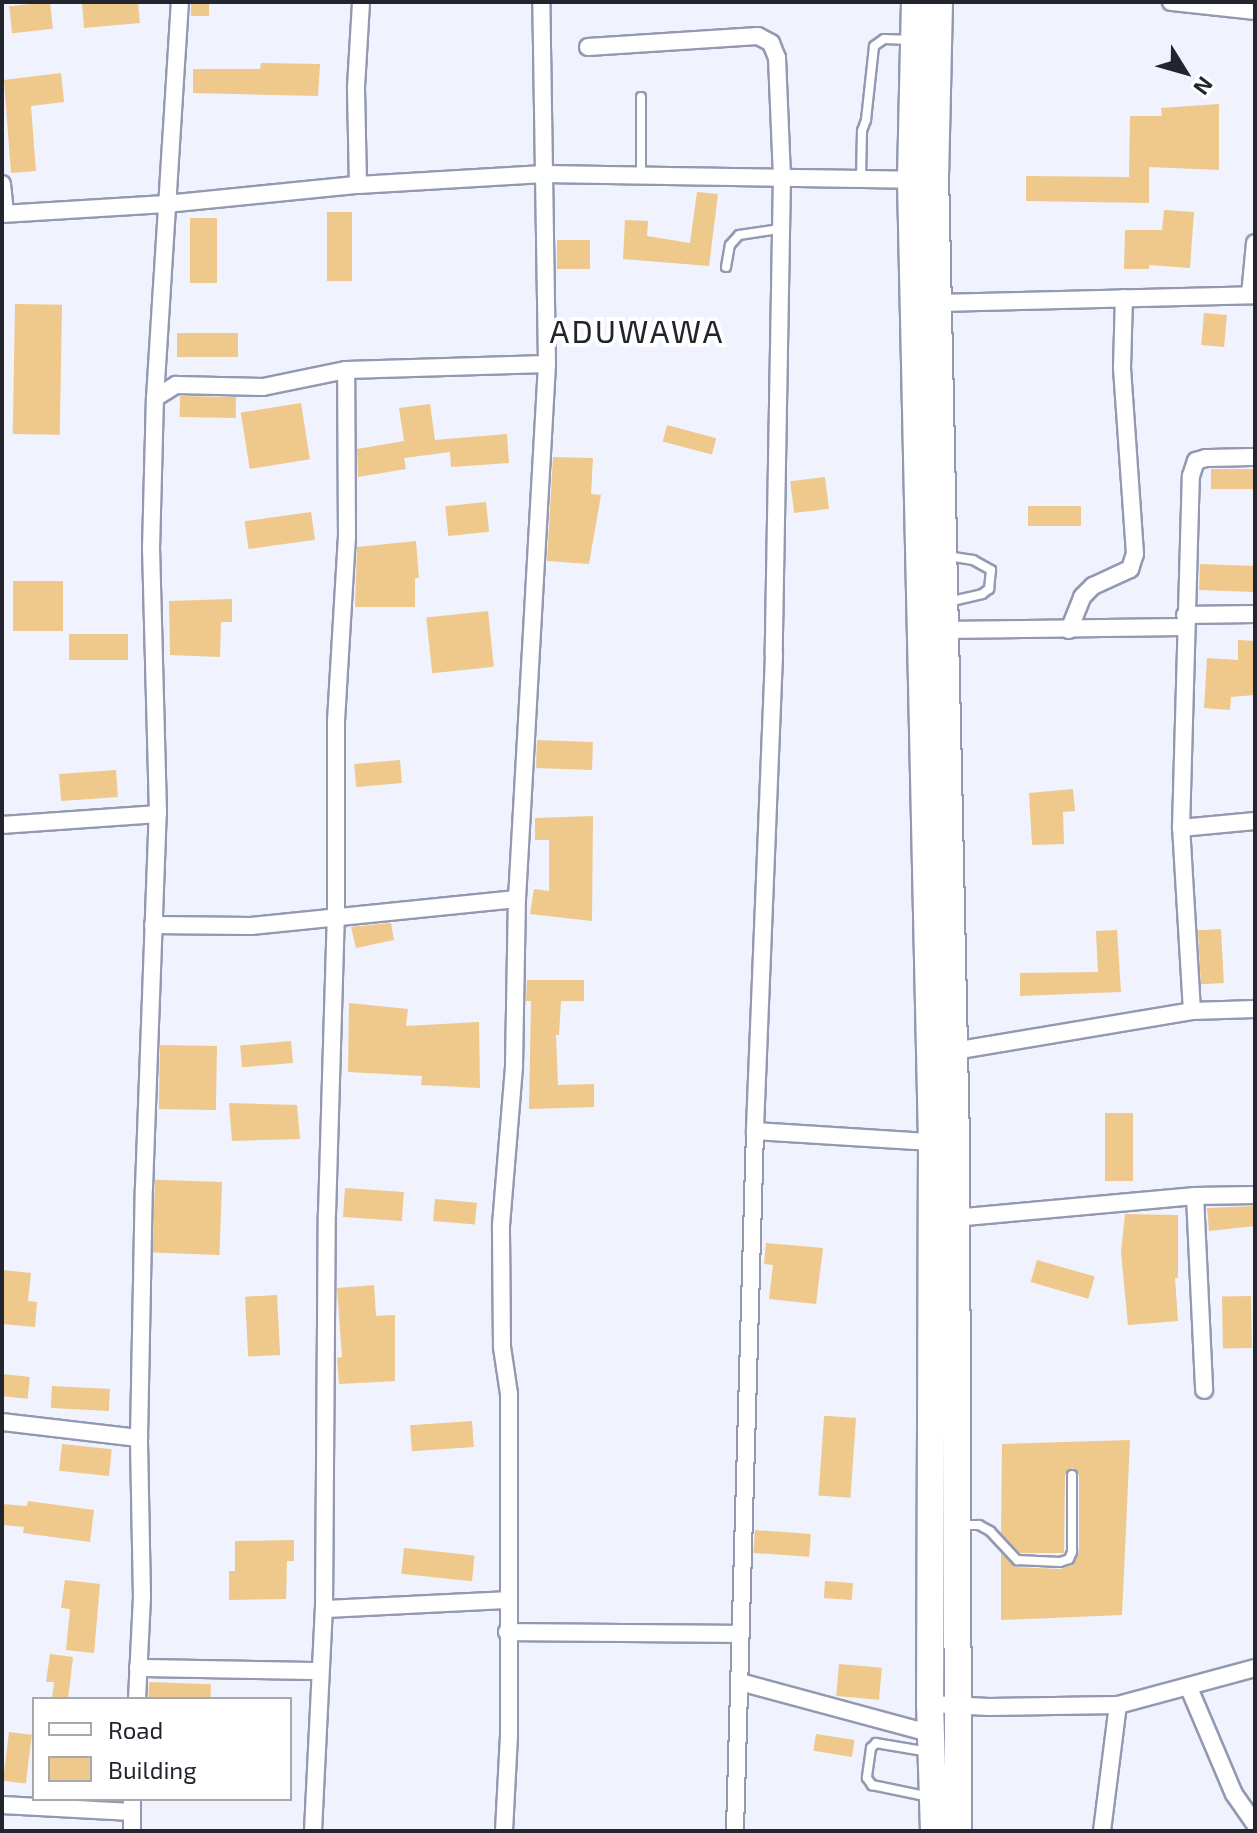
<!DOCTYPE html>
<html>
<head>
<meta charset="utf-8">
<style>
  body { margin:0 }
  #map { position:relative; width:1257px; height:1833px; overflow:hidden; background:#f0f2fd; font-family:"Exo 2",sans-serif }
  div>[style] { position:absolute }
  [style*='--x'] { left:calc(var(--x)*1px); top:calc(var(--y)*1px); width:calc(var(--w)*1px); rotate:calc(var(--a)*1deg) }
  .building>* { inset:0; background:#eec98b; transform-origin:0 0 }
  .roads { filter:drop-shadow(2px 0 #9399b1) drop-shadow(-2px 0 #9399b1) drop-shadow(0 2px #9399b1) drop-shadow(0 -2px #9399b1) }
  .service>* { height:8px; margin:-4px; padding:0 4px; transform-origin:4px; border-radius:4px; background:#fff }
  .minor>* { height:16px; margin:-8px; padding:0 8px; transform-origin:8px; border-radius:8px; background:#fff }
  .trunk>* { height:26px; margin:-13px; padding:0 13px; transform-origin:13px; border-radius:13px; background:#fff }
  span { translate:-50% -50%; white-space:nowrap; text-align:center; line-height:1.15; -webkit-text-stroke:8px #fff; paint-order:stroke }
  .quarter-label { font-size:32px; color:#23252e; letter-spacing:2px }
  .frame { position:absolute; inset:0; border:4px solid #23252e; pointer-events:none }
  .legend { position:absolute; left:32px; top:1697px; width:260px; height:104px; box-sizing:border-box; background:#fff; border:2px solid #a7a8ab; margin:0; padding:10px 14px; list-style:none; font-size:24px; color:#23252e }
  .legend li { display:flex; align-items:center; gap:16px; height:40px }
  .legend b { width:40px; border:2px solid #a7a8ab }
  .north { position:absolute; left:1145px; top:32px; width:80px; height:80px; -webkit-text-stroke:6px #fff; paint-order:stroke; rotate:127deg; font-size:22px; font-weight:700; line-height:32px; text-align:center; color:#23252e }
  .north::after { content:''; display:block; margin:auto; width:28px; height:36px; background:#23252e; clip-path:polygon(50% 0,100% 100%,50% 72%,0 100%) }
</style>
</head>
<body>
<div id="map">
  <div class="building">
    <i style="left:50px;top:2px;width:27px;height:41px;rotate:84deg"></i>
    <i style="clip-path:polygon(82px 2px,138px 2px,140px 23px,84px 28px)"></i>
    <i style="left:191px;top:2px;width:18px;height:14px"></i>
    <i style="clip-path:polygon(261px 63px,320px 64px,318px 96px,193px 93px,193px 69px,260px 69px)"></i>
    <i style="clip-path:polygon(61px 73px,64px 102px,31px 106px,36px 171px,11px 173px,4px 80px)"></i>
    <i style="clip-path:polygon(1219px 104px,1219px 170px,1149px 167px,1149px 203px,1026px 201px,1026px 176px,1129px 177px,1130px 116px,1162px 116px,1161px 108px)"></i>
    <i style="clip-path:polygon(697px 192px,718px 194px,709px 266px,623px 259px,625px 220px,648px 221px,647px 236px,690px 243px)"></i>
    <i style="clip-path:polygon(1164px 210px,1194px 212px,1190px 268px,1149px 265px,1149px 269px,1124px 269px,1125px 230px,1162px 230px)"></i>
    <i style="left:352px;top:212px;width:69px;height:25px;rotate:90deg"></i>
    <i style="left:190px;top:218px;width:27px;height:65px"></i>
    <i style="left:557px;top:240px;width:33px;height:29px"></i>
    <i style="left:15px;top:304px;width:47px;height:130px;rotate:1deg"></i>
    <i style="left:1204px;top:313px;width:23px;height:32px;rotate:5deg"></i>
    <i style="left:177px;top:333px;width:61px;height:24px"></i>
    <i style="left:180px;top:396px;width:56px;height:21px;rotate:1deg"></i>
    <i style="left:301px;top:403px;width:57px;height:61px;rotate:81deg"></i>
    <i style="clip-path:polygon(430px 404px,435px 440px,507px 434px,509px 463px,451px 467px,450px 452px,404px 458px,406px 469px,358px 477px,357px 449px,404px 441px,399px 408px)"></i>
    <i style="left:667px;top:425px;width:51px;height:17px;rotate:15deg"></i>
    <i style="clip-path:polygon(553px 457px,593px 458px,591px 494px,601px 495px,589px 564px,547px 561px)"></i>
    <i style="left:1211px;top:469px;width:44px;height:20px"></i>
    <i style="left:825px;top:477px;width:32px;height:35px;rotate:83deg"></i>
    <i style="left:486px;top:502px;width:30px;height:41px;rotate:84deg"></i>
    <i style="left:1081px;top:506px;width:20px;height:53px;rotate:90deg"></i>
    <i style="left:311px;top:512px;width:28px;height:67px;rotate:82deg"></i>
    <i style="clip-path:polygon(416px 541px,419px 578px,415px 578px,415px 607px,355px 607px,357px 547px)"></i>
    <i style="left:1200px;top:564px;width:55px;height:26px;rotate:2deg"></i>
    <i style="left:13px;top:581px;width:50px;height:50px"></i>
    <i style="clip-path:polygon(232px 599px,232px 622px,221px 622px,220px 657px,170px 655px,169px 601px)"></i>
    <i style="left:488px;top:611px;width:56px;height:62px;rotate:84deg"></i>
    <i style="left:128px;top:634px;width:26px;height:59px;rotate:90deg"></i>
    <i style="clip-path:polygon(1238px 640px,1255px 641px,1255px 695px,1231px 697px,1230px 710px,1204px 708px,1207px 658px,1238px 660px)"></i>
    <i style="left:537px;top:740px;width:56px;height:28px;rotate:2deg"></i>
    <i style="left:400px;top:760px;width:23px;height:46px;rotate:85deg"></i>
    <i style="left:116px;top:770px;width:27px;height:57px;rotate:86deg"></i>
    <i style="clip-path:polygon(1073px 789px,1075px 811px,1063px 812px,1064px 844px,1032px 845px,1029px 793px)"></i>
    <i style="clip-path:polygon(593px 816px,592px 921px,530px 914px,534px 889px,549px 891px,549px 840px,535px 840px,535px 818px)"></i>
    <i style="clip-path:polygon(391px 923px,394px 940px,356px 948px,351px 927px)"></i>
    <i style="left:1221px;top:929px;width:54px;height:23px;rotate:87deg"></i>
    <i style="clip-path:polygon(1117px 930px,1121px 992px,1020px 996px,1020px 973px,1098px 972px,1096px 931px)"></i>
    <i style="clip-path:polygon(527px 980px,584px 980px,584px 1001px,561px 1001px,559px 1035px,556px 1035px,558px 1085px,594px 1084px,594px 1107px,529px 1109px,531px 1001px,526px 1001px)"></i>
    <i style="clip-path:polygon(349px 1003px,408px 1009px,406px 1026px,479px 1022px,480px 1088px,421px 1085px,422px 1076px,348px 1072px)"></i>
    <i style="left:291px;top:1041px;width:22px;height:51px;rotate:85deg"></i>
    <i style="left:160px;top:1045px;width:57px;height:64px;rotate:1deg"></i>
    <i style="clip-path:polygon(229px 1103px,297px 1105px,300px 1139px,232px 1141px)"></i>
    <i style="left:1105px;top:1113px;width:28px;height:68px"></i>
    <i style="left:222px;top:1182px;width:73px;height:67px;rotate:92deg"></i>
    <i style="left:345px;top:1188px;width:59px;height:29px;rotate:4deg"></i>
    <i style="left:435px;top:1199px;width:42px;height:22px;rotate:5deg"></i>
    <i style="clip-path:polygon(1255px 1206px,1255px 1226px,1209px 1231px,1207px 1208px)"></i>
    <i style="clip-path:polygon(1125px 1214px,1178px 1215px,1178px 1278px,1175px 1278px,1178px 1321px,1128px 1325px,1121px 1252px)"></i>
    <i style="clip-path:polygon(766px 1243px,823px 1248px,816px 1304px,769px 1299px,773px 1265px,764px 1264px)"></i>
    <i style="left:1037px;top:1260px;width:60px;height:23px;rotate:16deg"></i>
    <i style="clip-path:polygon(2px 1270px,31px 1273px,28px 1301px,37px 1302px,35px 1327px,2px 1324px)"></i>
    <i style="clip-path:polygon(374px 1285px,376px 1316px,395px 1315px,395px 1381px,339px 1384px,337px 1358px,342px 1357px,337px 1288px)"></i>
    <i style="left:277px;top:1295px;width:60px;height:32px;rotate:87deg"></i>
    <i style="left:1251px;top:1296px;width:52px;height:29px;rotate:89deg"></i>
    <i style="left:2px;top:1374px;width:28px;height:22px;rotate:6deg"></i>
    <i style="left:52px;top:1386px;width:58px;height:22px;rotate:3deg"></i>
    <i style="left:856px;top:1418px;width:80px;height:32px;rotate:94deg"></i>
    <i style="left:472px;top:1421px;width:26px;height:62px;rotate:86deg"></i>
    <i style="clip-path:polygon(1130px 1440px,1122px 1615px,1001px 1620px,1001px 1553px,1016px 1567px,1060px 1569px,1073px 1565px,1079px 1552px,1079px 1475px,1073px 1468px,1065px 1475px,1064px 1553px,1020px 1553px,1001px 1533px,1002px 1444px)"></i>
    <i style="left:62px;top:1444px;width:50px;height:27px;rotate:6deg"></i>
    <i style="clip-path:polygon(28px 1501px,94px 1510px,90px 1542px,23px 1533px,24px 1527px,2px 1525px,2px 1504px,27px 1506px)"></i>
    <i style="left:755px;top:1530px;width:56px;height:23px;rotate:4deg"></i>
    <i style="clip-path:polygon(294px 1540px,294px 1561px,287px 1561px,286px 1599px,229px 1600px,229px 1571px,235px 1571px,235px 1541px)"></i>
    <i style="left:404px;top:1548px;width:71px;height:26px;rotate:6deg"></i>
    <i style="clip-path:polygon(65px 1580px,100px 1584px,94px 1653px,66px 1650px,70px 1609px,61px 1608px)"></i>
    <i style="left:825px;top:1581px;width:28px;height:17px;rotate:4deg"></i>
    <i style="clip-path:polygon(50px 1654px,73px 1657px,68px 1699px,52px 1699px,54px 1682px,46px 1682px)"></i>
    <i style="left:839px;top:1664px;width:43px;height:32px;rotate:5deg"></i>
    <i style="left:149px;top:1682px;width:62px;height:17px;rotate:2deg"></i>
    <i style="left:9px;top:1732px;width:23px;height:49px;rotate:7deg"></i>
    <i style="left:816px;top:1734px;width:39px;height:17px;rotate:9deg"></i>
  </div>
  <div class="roads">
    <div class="service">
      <i style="--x:641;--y:175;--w:78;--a:-90"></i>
      <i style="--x:861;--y:178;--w:47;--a:-88.8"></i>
      <i style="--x:862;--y:131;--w:12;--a:-70"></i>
      <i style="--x:866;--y:120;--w:74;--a:-83.8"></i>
      <i style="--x:874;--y:46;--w:12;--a:-35"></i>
      <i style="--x:884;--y:39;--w:26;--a:2"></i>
      <i style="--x:726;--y:267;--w:22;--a:-80"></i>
      <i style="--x:730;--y:245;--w:13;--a:-48"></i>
      <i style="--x:739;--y:235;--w:40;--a:-8.5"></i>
      <i style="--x:948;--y:602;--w:35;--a:-13"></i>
      <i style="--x:982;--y:594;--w:9;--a:-36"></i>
      <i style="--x:989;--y:589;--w:19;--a:-84"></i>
      <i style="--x:991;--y:570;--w:21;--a:-151"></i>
      <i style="--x:973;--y:560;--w:25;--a:-171"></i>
      <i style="--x:963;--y:1525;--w:16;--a:0"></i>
      <i style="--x:979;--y:1525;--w:13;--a:29"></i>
      <i style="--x:990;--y:1531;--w:40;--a:47"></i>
      <i style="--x:1017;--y:1560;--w:43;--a:2.7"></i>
      <i style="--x:1060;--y:1562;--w:9;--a:-18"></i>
      <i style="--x:1069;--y:1559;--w:8;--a:-67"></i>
      <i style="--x:1072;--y:1552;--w:77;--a:-90"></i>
      <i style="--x:929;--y:1752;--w:54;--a:-170.4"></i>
      <i style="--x:876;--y:1743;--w:7;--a:135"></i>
      <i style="--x:871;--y:1748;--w:30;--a:98"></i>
      <i style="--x:867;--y:1778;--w:9;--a:54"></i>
      <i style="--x:872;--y:1785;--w:59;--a:11.7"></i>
    </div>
    <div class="minor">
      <i style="--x:1171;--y:2;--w:84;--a:6.1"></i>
      <i style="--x:588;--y:47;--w:170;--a:-3.7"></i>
      <i style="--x:758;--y:36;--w:15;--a:28"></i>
      <i style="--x:771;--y:43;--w:16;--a:68"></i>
      <i style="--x:777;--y:58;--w:118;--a:87.6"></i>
      <i style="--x:782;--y:176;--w:479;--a:91"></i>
      <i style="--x:774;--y:655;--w:476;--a:92.3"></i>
      <i style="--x:755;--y:1131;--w:700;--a:91.64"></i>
      <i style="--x:2;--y:184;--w:29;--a:84"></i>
      <i style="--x:358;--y:185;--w:98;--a:-91.2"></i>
      <i style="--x:356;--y:87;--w:85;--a:-86.6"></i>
      <i style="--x:2;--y:214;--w:164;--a:-3.5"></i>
      <i style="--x:166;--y:204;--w:193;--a:-5.7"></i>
      <i style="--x:358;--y:185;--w:186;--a:-3.4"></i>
      <i style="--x:544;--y:174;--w:367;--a:0.9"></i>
      <i style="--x:1250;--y:295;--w:52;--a:-84.5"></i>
      <i style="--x:937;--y:303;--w:318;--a:-1.4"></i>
      <i style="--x:155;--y:398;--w:25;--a:-32"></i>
      <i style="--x:176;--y:385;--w:87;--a:1.3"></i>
      <i style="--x:263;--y:387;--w:85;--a:-11.6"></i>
      <i style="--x:346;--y:370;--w:201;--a:-1.7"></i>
      <i style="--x:1185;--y:615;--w:70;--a:-0.8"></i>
      <i style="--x:944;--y:630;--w:240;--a:-0.7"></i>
      <i style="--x:1069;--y:630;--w:35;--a:-68"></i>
      <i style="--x:1082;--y:597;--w:16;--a:-45"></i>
      <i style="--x:1093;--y:586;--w:41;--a:-24.7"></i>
      <i style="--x:1130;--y:569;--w:16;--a:-72"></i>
      <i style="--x:1135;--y:554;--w:186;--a:-94"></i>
      <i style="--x:1122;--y:368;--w:70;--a:-88.4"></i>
      <i style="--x:2;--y:825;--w:156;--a:-4"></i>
      <i style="--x:1181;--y:828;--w:74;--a:-5.4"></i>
      <i style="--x:153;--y:925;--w:98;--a:0.6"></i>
      <i style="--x:251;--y:926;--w:267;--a:-5.8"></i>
      <i style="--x:1192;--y:1011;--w:183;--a:-93.4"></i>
      <i style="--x:1181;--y:828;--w:352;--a:-88.4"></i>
      <i style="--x:1191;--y:476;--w:16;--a:-72"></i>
      <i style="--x:1196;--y:461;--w:10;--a:-17"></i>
      <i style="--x:1206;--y:458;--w:49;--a:-1.2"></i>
      <i style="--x:954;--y:1051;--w:241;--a:-9.5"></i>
      <i style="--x:1192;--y:1011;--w:63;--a:-1.8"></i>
      <i style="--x:755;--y:1131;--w:177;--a:3.6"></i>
      <i style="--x:1195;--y:1196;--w:194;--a:87.3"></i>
      <i style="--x:954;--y:1218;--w:242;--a:-5.2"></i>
      <i style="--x:1195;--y:1196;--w:60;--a:-1"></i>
      <i style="--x:2;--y:1422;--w:138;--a:6.7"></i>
      <i style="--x:324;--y:1609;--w:184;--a:-2.8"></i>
      <i style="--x:507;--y:1632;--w:234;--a:0.5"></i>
      <i style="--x:138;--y:1668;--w:180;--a:1"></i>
      <i style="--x:740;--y:1682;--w:200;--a:15.1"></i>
      <i style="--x:1189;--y:1688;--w:115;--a:67"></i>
      <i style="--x:1234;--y:1794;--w:37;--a:55"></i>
      <i style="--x:137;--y:1699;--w:101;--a:-87.2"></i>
      <i style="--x:142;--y:1598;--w:160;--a:-91.1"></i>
      <i style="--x:139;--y:1438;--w:250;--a:-88.9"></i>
      <i style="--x:144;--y:1188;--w:374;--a:-87.9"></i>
      <i style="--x:158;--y:814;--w:265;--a:-91.5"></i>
      <i style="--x:151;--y:549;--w:151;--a:-88.5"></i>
      <i style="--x:155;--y:398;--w:397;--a:-86.4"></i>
      <i style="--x:930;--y:1704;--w:59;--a:2.9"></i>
      <i style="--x:989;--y:1707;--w:129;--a:-0.9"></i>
      <i style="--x:1118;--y:1705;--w:142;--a:-15.1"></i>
      <i style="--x:2;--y:1805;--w:130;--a:3.1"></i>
      <i style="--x:132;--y:1831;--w:32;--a:-90"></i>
      <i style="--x:313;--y:1831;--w:222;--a:-87.2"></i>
      <i style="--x:324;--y:1609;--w:395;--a:-89.6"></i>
      <i style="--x:327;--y:1214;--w:295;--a:-88.3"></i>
      <i style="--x:336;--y:919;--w:198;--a:-90"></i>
      <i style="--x:336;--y:721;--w:183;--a:-86.6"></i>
      <i style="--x:347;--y:538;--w:168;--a:-90.3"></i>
      <i style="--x:504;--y:1831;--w:96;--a:-87"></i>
      <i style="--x:509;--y:1735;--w:341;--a:-90"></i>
      <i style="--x:509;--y:1394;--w:48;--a:-98.5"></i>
      <i style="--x:502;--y:1347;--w:122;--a:-90.5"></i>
      <i style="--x:501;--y:1225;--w:160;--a:-85.3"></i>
      <i style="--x:514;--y:1066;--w:167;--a:-89"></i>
      <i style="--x:517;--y:899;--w:536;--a:-86.79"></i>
      <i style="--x:547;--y:364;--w:362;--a:-90.9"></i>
      <i style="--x:1102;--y:1831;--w:127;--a:-82.8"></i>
    </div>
    <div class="trunk">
      <i style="--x:915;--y:2;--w:178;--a:91.3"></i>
      <i style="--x:911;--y:180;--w:962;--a:88.75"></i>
      <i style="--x:932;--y:1142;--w:562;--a:90.2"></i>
      <i style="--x:930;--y:1704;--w:127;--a:88.2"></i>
      <i style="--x:939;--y:2;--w:170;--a:91.3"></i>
      <i style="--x:935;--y:172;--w:967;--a:88.76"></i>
      <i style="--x:956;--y:1139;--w:692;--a:89.83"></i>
    </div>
  </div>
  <div class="quarter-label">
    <span style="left:637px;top:330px">ADUWAWA</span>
  </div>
  <div class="frame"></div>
  <ul class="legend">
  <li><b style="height:10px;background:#fff"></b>Road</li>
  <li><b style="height:22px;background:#eec98b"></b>Building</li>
  </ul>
  <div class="north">N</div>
</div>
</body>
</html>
